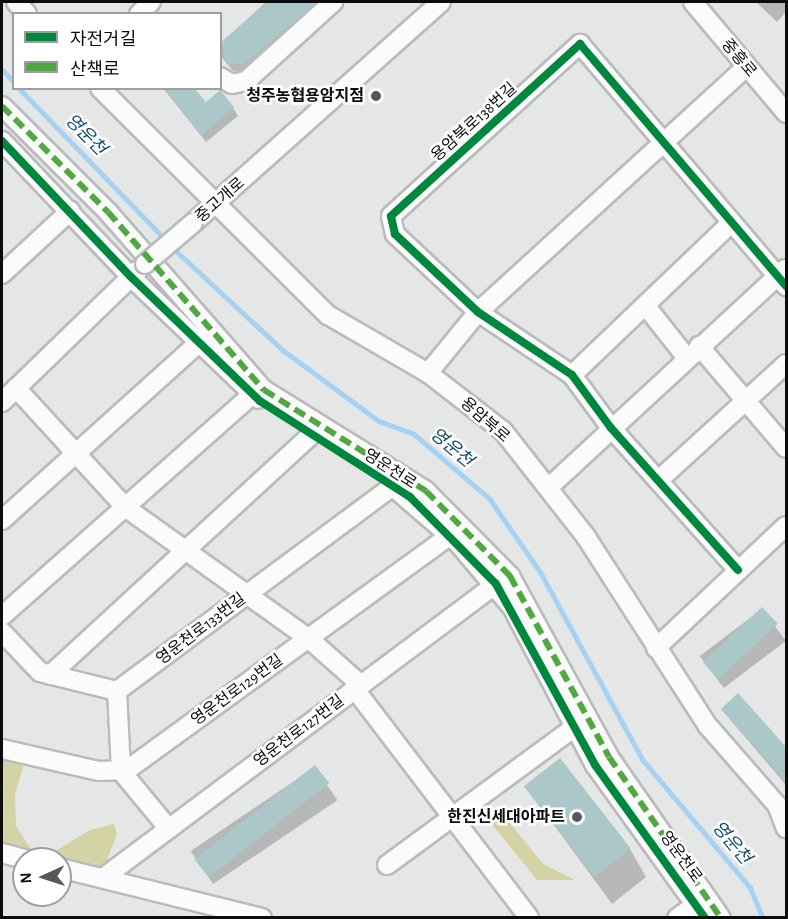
<!DOCTYPE html>
<html>
<head>
<meta charset="utf-8">
<style>
  body { margin:0 }
  #map { position:relative; width:788px; height:919px; overflow:hidden; background:#e4e7e6; font-family:"Alegreya Sans","Noto Sans KR",sans-serif }
  div>[style] { position:absolute }
  [style*='--x'] { left:calc(var(--x)*1px); top:calc(var(--y)*1px); width:calc(var(--w)*1px); rotate:calc(var(--a)*1deg) }
  .green>* { inset:0; background:#d4d3a6 }
  .shadow>* { inset:0; background:#0003; transform-origin:0 0 }
  .stream>* { height:4.5px; margin:-2.25px; padding:0 2.25px; transform-origin:2.25px; border-radius:2.25px; background:#a5d1f3 }
  .building>* { inset:0; background:#abc7ca; transform-origin:0 0 }
  .roads { filter:drop-shadow(2px 0 #babcbb) drop-shadow(-2px 0 #babcbb) drop-shadow(0 2px #babcbb) drop-shadow(0 -2px #babcbb) }
  .minor>* { height:18px; margin:-9px; padding:0 9px; transform-origin:9px; border-radius:9px; background:#fbfbfb }
  .bridges { filter:drop-shadow(2px 0 #babcbb) drop-shadow(-2px 0 #babcbb) drop-shadow(0 2px #babcbb) drop-shadow(0 -2px #babcbb) }
  .minor-bridge>* { height:18px; margin:-9px; padding:0 9px; transform-origin:9px; border-radius:9px; background:#fbfbfb }
  .quiet>* { height:6px; margin-top:-3px; transform-origin:0; background:repeating-linear-gradient(90deg,#50a841 0 12px,transparent 0 18px) }
  .cycleway>* { height:8px; margin:-4px; padding:0 4px; transform-origin:4px; border-radius:4px; background:#00873e }
  .dots>* { width:16px; height:16px; translate:-50% -50%; box-sizing:border-box; border:3px solid #fff; border-radius:50% }
  span { translate:-50% -50%; white-space:nowrap; text-align:center; line-height:1.15; -webkit-text-stroke:5px #fff; paint-order:stroke }
  .street-label { font-size:16px; color:#0b0d0c }
  .poi-label { font-size:16px; color:#0b0d0c; font-weight:700 }
  .right { translate:-100% -50%; text-align:right }
  .water-label { font-size:18px; color:#124e76; font-style:italic }
  .frame { position:absolute; inset:0; border:3px solid #0b0d0c; pointer-events:none }
  .legend { position:absolute; left:12px; top:12px; width:210px; height:78px; box-sizing:border-box; background:#fff; border:2px solid #9d9e9e; margin:0; padding:8px 10px; list-style:none; font-size:18px; color:#0b0d0c }
  .legend li { display:flex; align-items:center; gap:12px; height:30px }
  .legend b { width:30px; border:2px solid #9d9e9e }
  .north { position:absolute; left:12px; top:847px; width:60px; height:60px; box-sizing:border-box; background:#fff; border:2px solid #9d9e9e; border-radius:50%; rotate:267deg; font-size:16px; font-weight:700; line-height:24px; text-align:center; color:#0b0d0c }
  .north::after { content:''; display:block; margin:auto; width:21px; height:27px; background:#575958; clip-path:polygon(50% 0,100% 100%,50% 72%,0 100%) }
</style>
</head>
<body>
<div id="map">
  <div class="green">
    <i style="clip-path:polygon(2px 751px,26px 756px,15px 795px,16px 826px,32px 851px,49px 855px,90px 830px,114px 824px,117px 834px,101px 876px,60px 866px,60px 859px,2px 852px)"></i>
    <i style="clip-path:polygon(505px 817px,543px 864px,575px 880px,537px 880px,492px 824px)"></i>
  </div>
  <div class="shadow">
    <i style="clip-path:polygon(266px 2px,306px 2px,315px 14px,248px 71px,233px 71px,220px 55px,220px 44px)"></i>
    <i style="clip-path:polygon(756px 2px,786px 2px,786px 12px,777px 22px)"></i>
    <i style="clip-path:polygon(163px 88px,199px 88px,195px 92px,206px 104px,233px 108px,238px 116px,206px 142px)"></i>
    <i style="left:762px;top:609px;width:40px;height:78px;rotate:53deg"></i>
    <i style="clip-path:polygon(738px 696px,786px 749px,786px 785px,722px 710px)"></i>
    <i style="left:315px;top:767px;width:40px;height:150px;rotate:56deg"></i>
    <i style="clip-path:polygon(526px 787px,630px 849px,646px 877px,612px 904px)"></i>
  </div>
  <div class="stream">
    <i style="--x:2;--y:69;--w:18;--a:47"></i>
    <i style="--x:19;--y:88;--w:211;--a:46"></i>
    <i style="--x:171;--y:246;--w:153;--a:42.9"></i>
    <i style="--x:283;--y:350;--w:119;--a:36.5"></i>
    <i style="--x:379;--y:421;--w:37;--a:20"></i>
    <i style="--x:414;--y:434;--w:100;--a:40.5"></i>
    <i style="--x:490;--y:499;--w:90;--a:55.4"></i>
    <i style="--x:541;--y:573;--w:213;--a:61.4"></i>
    <i style="--x:643;--y:760;--w:166;--a:49.9"></i>
    <i style="--x:750;--y:887;--w:34;--a:67"></i>
  </div>
  <div class="building">
    <i style="clip-path:polygon(268px 2px,317px 2px,244px 64px,227px 64px,220px 43px)"></i>
    <i style="clip-path:polygon(165px 88px,194px 88px,206px 102px,220px 90px,234px 107px,201px 135px)"></i>
    <i style="left:762px;top:607px;width:23px;height:81px;rotate:47deg"></i>
    <i style="clip-path:polygon(738px 693px,786px 747px,786px 781px,721px 709px)"></i>
    <i style="left:560px;top:758px;width:115px;height:46px;rotate:52deg"></i>
    <i style="left:315px;top:765px;width:23px;height:153px;rotate:52deg"></i>
  </div>
  <div class="roads">
    <div class="minor">
      <i style="--x:16;--y:2;--w:16;--a:47"></i>
      <i style="--x:693;--y:2;--w:145;--a:50"></i>
      <i style="--x:139;--y:14;--w:17;--a:-45"></i>
      <i style="--x:220;--y:77;--w:14;--a:30"></i>
      <i style="--x:232;--y:84;--w:14;--a:-12"></i>
      <i style="--x:246;--y:81;--w:118;--a:-42.2"></i>
      <i style="--x:100;--y:88;--w:322;--a:44.9"></i>
      <i style="--x:328;--y:315;--w:116;--a:30.1"></i>
      <i style="--x:428;--y:373;--w:95;--a:37.7"></i>
      <i style="--x:503;--y:431;--w:135;--a:51.9"></i>
      <i style="--x:586;--y:537;--w:225;--a:57.2"></i>
      <i style="--x:708;--y:726;--w:105;--a:48.9"></i>
      <i style="--x:777;--y:805;--w:25;--a:69"></i>
      <i style="--x:2;--y:106;--w:150;--a:45"></i>
      <i style="--x:108;--y:212;--w:237;--a:48.8"></i>
      <i style="--x:264;--y:390;--w:191;--a:31.9"></i>
      <i style="--x:426;--y:491;--w:120;--a:45.3"></i>
      <i style="--x:510;--y:576;--w:206;--a:61.3"></i>
      <i style="--x:609;--y:757;--w:196;--a:55.2"></i>
      <i style="--x:2;--y:141;--w:187;--a:46.5"></i>
      <i style="--x:131;--y:277;--w:176;--a:43.8"></i>
      <i style="--x:193;--y:223;--w:332;--a:-41.7"></i>
      <i style="--x:2;--y:274;--w:93;--a:-42.8"></i>
      <i style="--x:645;--y:305;--w:68;--a:51.6"></i>
      <i style="--x:699;--y:346;--w:134;--a:49.5"></i>
      <i style="--x:428;--y:373;--w:79;--a:-50.7"></i>
      <i style="--x:478;--y:312;--w:363;--a:-42.4"></i>
      <i style="--x:572;--y:375;--w:220;--a:-43.7"></i>
      <i style="--x:16;--y:388;--w:161;--a:47.5"></i>
      <i style="--x:125;--y:507;--w:225;--a:35.6"></i>
      <i style="--x:308;--y:638;--w:69;--a:41.5"></i>
      <i style="--x:2;--y:402;--w:190;--a:-44.1"></i>
      <i style="--x:661;--y:478;--w:169;--a:-42.4"></i>
      <i style="--x:392;--y:486;--w:86;--a:40.7"></i>
      <i style="--x:457;--y:542;--w:85;--a:49.8"></i>
      <i style="--x:512;--y:607;--w:178;--a:62.3"></i>
      <i style="--x:595;--y:765;--w:188;--a:54.3"></i>
      <i style="--x:548;--y:488;--w:323;--a:-42.7"></i>
      <i style="--x:2;--y:520;--w:266;--a:-42"></i>
      <i style="--x:738;--y:570;--w:191;--a:-131.8"></i>
      <i style="--x:611;--y:428;--w:66;--a:-126.3"></i>
      <i style="--x:572;--y:375;--w:113;--a:-146.2"></i>
      <i style="--x:478;--y:312;--w:114;--a:-136.8"></i>
      <i style="--x:395;--y:234;--w:18;--a:-103"></i>
      <i style="--x:391;--y:216;--w:256;--a:-42.3"></i>
      <i style="--x:580;--y:44;--w:318;--a:49.6"></i>
      <i style="--x:2;--y:616;--w:335;--a:-41.5"></i>
      <i style="--x:2;--y:632;--w:55;--a:46.5"></i>
      <i style="--x:40;--y:672;--w:79;--a:13.9"></i>
      <i style="--x:117;--y:691;--w:344;--a:-36.6"></i>
      <i style="--x:656;--y:648;--w:178;--a:-43.2"></i>
      <i style="--x:50;--y:675;--w:356;--a:-42.6"></i>
      <i style="--x:354;--y:688;--w:289;--a:52.7"></i>
      <i style="--x:117;--y:691;--w:80;--a:87.1"></i>
      <i style="--x:121;--y:771;--w:75;--a:50.4"></i>
      <i style="--x:2;--y:749;--w:99;--a:12.8"></i>
      <i style="--x:99;--y:771;--w:28;--a:-2"></i>
      <i style="--x:127;--y:770;--w:399;--a:-36"></i>
      <i style="--x:2;--y:853;--w:23;--a:15"></i>
      <i style="--x:387;--y:865;--w:233;--a:-36.3"></i>
      <i style="--x:60;--y:868;--w:208;--a:13.9"></i>
      <i style="--x:103;--y:878;--w:491;--a:-36.8"></i>
      <i style="--x:677;--y:918;--w:24;--a:-35"></i>
    </div>
  </div>
  <div class="bridges">
    <div class="minor-bridge">
      <i style="--x:145;--y:264;--w:63;--a:-40.5"></i>
    </div>
  </div>
  <div class="quiet">
    <i style="--x:2;--y:106;--w:150;--a:45"></i>
    <i style="--x:108;--y:212;--w:237;--a:48.8"></i>
    <i style="--x:264;--y:390;--w:191;--a:31.9"></i>
    <i style="--x:426;--y:491;--w:120;--a:45.3"></i>
    <i style="--x:510;--y:576;--w:206;--a:61.3"></i>
    <i style="--x:609;--y:757;--w:196;--a:55.2"></i>
  </div>
  <div class="cycleway">
    <i style="--x:2;--y:141;--w:187;--a:46.5"></i>
    <i style="--x:131;--y:277;--w:179;--a:43.9"></i>
    <i style="--x:260;--y:401;--w:178;--a:32.6"></i>
    <i style="--x:410;--y:497;--w:122;--a:45.3"></i>
    <i style="--x:496;--y:584;--w:206;--a:61.3"></i>
    <i style="--x:595;--y:765;--w:188;--a:54.3"></i>
    <i style="--x:738;--y:570;--w:191;--a:-131.8"></i>
    <i style="--x:611;--y:428;--w:66;--a:-126.3"></i>
    <i style="--x:572;--y:375;--w:113;--a:-146.2"></i>
    <i style="--x:478;--y:312;--w:114;--a:-136.8"></i>
    <i style="--x:395;--y:234;--w:18;--a:-103"></i>
    <i style="--x:391;--y:216;--w:256;--a:-42.3"></i>
    <i style="--x:580;--y:44;--w:318;--a:49.6"></i>
  </div>
  <div class="dots">
    <i style="left:376px;top:96px;background:#575958"></i>
    <i style="left:577px;top:817px;background:#575958"></i>
  </div>
  <div class="street-label">
    <span style="left:739px;top:58px;rotate:50deg">중흥로</span>
    <span style="left:474px;top:122px;rotate:-42deg">용암북로138번길</span>
    <span style="left:220px;top:200px;rotate:-41deg">중고개로</span>
    <span style="left:485px;top:420px;rotate:41deg">용암북로</span>
    <span style="left:390px;top:469px;rotate:33deg">영운천로</span>
    <span style="left:201px;top:629px;rotate:-37deg">영운천로133번길</span>
    <span style="left:237px;top:690px;rotate:-36deg">영운천로129번길</span>
    <span style="left:299px;top:731px;rotate:-37deg">영운천로127번길</span>
    <span style="left:681px;top:857px;rotate:54deg">영운천로</span>
  </div>
  <div class="poi-label">
    <span class="right" style="left:364px;top:96px">청주농협용암지점</span>
    <span class="right" style="left:565px;top:817px">한진신세대아파트</span>
  </div>
  <div class="water-label">
    <span style="left:85px;top:135px;rotate:45deg">영운천</span>
    <span style="left:451px;top:448px;rotate:40deg">영운천</span>
    <span style="left:731px;top:843px;rotate:50deg">영운천</span>
  </div>
  <div class="frame"></div>
  <ul class="legend">
  <li><b style="height:8px;background:#00873e"></b>자전거길</li>
  <li><b style="height:8px;background:#50a841"></b>산책로</li>
  </ul>
  <div class="north">N</div>
</div>
</body>
</html>
